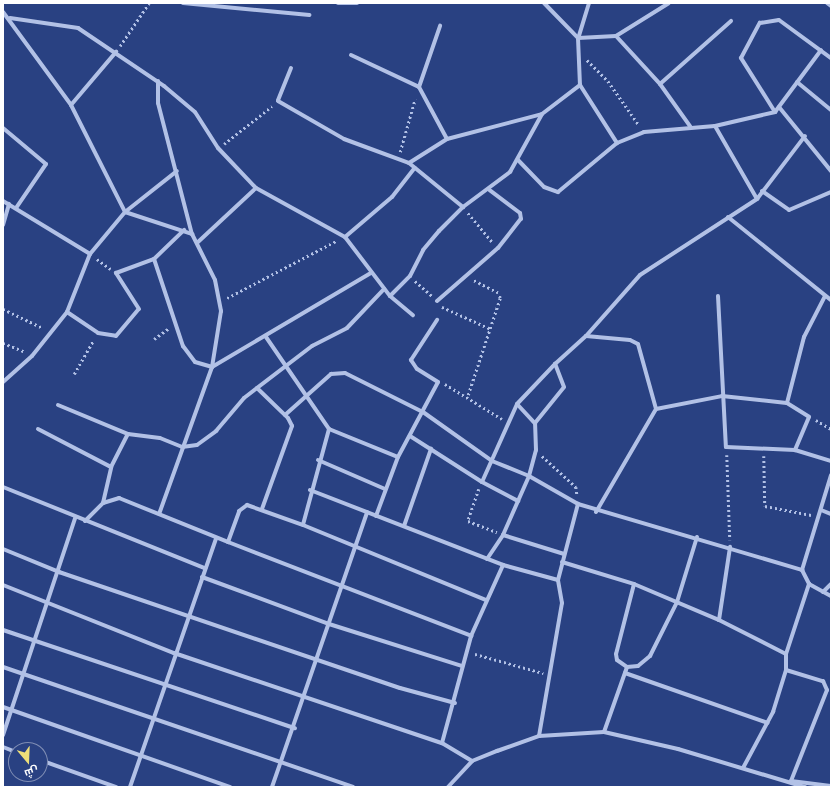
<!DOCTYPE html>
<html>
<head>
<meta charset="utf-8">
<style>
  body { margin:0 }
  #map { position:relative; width:834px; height:790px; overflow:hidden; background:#294182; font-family:Mulish,Cairo,sans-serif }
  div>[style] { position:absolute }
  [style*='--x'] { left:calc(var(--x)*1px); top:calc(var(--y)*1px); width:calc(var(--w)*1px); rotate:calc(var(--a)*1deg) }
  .path>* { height:2.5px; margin-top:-1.25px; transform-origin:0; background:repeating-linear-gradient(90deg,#b2c1e6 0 2px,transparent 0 5px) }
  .street>* { height:4px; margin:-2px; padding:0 2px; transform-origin:2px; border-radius:2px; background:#b2c1e6 }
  span { translate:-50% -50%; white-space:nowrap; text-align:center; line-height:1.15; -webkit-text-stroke:3.5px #294182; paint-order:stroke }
  .frame { position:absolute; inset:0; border:4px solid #fff; pointer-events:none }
  .north { position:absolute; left:8px; top:742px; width:40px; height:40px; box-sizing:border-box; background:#294182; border:1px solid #7f8db4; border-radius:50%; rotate:161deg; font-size:11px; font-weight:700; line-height:16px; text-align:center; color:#fff }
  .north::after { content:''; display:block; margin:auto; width:14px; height:18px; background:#eddf79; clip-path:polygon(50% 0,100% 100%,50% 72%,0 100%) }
</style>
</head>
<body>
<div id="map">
  <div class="path">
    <i style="--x:120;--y:46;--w:52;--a:-56"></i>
    <i style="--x:587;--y:60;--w:30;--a:45"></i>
    <i style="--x:608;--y:81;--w:54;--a:54.8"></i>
    <i style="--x:224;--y:144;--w:61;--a:-38.4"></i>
    <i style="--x:400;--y:152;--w:55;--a:-74.2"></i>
    <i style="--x:468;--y:213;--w:38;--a:50"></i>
    <i style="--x:97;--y:259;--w:17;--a:36"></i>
    <i style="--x:415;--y:281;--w:23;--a:41"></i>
    <i style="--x:227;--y:298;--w:123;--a:-27.6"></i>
    <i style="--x:442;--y:307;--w:54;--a:24.2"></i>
    <i style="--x:3;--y:309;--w:44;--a:25.4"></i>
    <i style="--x:154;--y:339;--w:19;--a:-36"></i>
    <i style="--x:3;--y:343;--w:24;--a:22"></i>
    <i style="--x:74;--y:374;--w:39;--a:-60"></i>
    <i style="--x:445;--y:384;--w:67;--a:31.6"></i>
    <i style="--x:468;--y:395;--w:102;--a:-71.7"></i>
    <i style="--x:500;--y:298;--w:5;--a:-112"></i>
    <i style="--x:498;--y:293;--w:28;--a:-153"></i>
    <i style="--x:816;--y:420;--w:17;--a:31"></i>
    <i style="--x:727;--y:455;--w:85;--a:88"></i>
    <i style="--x:542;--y:456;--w:46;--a:42.4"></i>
    <i style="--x:576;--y:487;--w:7;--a:82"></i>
    <i style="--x:764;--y:456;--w:50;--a:88.9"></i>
    <i style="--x:765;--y:506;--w:47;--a:11.1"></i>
    <i style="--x:479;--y:489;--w:34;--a:109"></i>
    <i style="--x:468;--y:521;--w:31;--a:21"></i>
    <i style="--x:475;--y:654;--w:71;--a:15.6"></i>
  </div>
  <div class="street">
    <i style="--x:183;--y:3;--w:127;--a:5.4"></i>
    <i style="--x:338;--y:3;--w:19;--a:0"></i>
    <i style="--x:544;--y:3;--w:49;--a:45.8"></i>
    <i style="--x:578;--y:38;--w:38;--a:-3"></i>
    <i style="--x:616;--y:36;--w:62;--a:-31.9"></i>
    <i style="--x:589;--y:3;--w:37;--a:107"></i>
    <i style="--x:578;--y:38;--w:47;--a:87.6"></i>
    <i style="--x:580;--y:85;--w:69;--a:57.5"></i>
    <i style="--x:827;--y:3;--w:5;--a:37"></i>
    <i style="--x:3;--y:12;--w:115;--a:53.8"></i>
    <i style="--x:71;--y:105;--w:120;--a:63.2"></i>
    <i style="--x:125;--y:212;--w:71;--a:18.2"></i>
    <i style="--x:192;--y:234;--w:51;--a:63.4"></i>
    <i style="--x:215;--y:280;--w:32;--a:79"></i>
    <i style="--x:221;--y:311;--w:57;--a:99.1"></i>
    <i style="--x:212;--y:367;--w:156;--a:109.8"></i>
    <i style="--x:10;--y:18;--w:69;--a:8.4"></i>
    <i style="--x:78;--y:28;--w:104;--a:34"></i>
    <i style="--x:164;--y:86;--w:40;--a:40"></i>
    <i style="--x:195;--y:112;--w:43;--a:57.4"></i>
    <i style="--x:218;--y:148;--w:55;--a:46.5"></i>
    <i style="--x:256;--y:188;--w:102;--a:28.8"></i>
    <i style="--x:345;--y:237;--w:74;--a:52.7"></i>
    <i style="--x:390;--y:296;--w:30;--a:40"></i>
    <i style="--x:616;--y:36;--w:65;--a:47.5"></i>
    <i style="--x:660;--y:84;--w:52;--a:54.5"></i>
    <i style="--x:351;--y:55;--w:75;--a:25.2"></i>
    <i style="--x:419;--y:87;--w:59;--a:61.7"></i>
    <i style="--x:291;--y:68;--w:35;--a:112"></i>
    <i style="--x:278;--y:101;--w:76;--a:29.9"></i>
    <i style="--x:344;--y:139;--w:69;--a:20.3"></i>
    <i style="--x:409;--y:163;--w:70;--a:39.2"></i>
    <i style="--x:158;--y:81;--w:22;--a:90"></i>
    <i style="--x:158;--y:103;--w:135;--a:75.5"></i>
    <i style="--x:797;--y:82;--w:44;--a:39.5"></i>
    <i style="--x:660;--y:84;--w:95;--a:-41.6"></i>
    <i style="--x:419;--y:87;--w:65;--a:-71"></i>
    <i style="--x:71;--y:105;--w:70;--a:-49.7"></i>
    <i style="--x:779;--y:107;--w:82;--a:50.9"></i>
    <i style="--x:775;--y:112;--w:64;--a:-122.2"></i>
    <i style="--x:741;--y:58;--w:40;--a:-62"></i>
    <i style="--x:760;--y:23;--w:19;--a:-9"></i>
    <i style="--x:779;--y:20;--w:64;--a:36.2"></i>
    <i style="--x:715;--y:126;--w:84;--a:60.1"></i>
    <i style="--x:3;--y:128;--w:56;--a:39.9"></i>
    <i style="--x:46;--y:164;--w:53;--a:124.3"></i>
    <i style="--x:518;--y:160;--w:37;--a:46"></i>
    <i style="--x:544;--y:187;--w:15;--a:20"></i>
    <i style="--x:558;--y:192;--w:77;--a:-39.7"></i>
    <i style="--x:617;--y:143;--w:29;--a:-22"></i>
    <i style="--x:644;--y:132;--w:71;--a:-4.8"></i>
    <i style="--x:715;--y:126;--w:62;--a:-13.1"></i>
    <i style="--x:775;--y:112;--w:77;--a:-53.4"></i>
    <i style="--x:409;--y:163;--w:45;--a:-32.3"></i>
    <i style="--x:447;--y:139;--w:98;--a:-14.7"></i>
    <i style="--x:542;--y:114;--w:48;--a:-37.3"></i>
    <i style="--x:762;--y:191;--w:33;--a:35"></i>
    <i style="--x:789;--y:210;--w:46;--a:-23.2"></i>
    <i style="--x:3;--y:201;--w:102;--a:31.3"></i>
    <i style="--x:728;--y:217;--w:132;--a:38.9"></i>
    <i style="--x:3;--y:225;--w:22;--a:-74"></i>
    <i style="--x:345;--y:237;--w:62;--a:-40.4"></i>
    <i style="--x:392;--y:197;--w:37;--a:-52"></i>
    <i style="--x:198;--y:242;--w:79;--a:-43"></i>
    <i style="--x:154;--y:259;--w:92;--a:71.6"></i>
    <i style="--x:183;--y:346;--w:20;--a:53"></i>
    <i style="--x:195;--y:362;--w:18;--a:16"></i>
    <i style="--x:212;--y:367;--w:185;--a:-30.6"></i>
    <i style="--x:390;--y:296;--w:28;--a:-45"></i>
    <i style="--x:410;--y:276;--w:29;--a:-63"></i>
    <i style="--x:423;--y:250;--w:25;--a:-50"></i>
    <i style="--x:439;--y:231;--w:34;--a:-45"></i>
    <i style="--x:463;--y:207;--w:59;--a:-36.7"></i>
    <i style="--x:510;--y:172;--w:66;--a:-61.1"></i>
    <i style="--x:718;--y:296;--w:151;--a:87"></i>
    <i style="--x:726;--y:447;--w:69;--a:2.5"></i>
    <i style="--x:795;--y:450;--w:38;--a:17"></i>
    <i style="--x:437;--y:301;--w:81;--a:-41"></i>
    <i style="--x:498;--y:248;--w:37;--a:-52"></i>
    <i style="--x:521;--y:219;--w:6;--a:-99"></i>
    <i style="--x:520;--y:213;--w:38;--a:-143"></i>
    <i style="--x:67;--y:312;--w:37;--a:34"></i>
    <i style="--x:98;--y:333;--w:18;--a:9"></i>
    <i style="--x:116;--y:336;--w:35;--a:-50"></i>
    <i style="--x:139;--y:309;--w:43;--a:-122.6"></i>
    <i style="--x:116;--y:273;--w:40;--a:-20.2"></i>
    <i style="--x:154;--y:259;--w:42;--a:-44"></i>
    <i style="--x:586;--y:336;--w:44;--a:5.2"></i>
    <i style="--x:630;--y:340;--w:9;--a:27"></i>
    <i style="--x:638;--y:344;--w:67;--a:74.5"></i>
    <i style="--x:266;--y:337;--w:112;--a:55.6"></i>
    <i style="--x:329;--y:429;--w:74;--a:22.1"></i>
    <i style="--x:3;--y:382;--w:39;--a:-42"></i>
    <i style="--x:32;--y:356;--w:56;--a:-51.5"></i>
    <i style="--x:67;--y:312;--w:62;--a:-68.4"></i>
    <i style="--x:90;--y:254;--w:55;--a:-50.2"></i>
    <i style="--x:125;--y:212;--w:66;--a:-38.3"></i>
    <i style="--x:257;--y:388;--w:43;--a:44.1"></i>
    <i style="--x:288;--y:418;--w:9;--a:63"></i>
    <i style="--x:292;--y:426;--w:88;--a:109.9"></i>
    <i style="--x:787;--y:403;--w:68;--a:-75.6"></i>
    <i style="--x:804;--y:337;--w:46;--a:-62.9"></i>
    <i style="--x:517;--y:404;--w:26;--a:47"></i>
    <i style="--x:58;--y:405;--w:76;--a:22.5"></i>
    <i style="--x:128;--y:434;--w:32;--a:7"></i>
    <i style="--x:160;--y:438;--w:24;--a:22"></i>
    <i style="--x:182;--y:447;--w:15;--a:-8"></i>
    <i style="--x:197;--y:445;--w:24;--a:-36"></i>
    <i style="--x:216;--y:431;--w:43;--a:-49.7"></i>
    <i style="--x:244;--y:398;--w:86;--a:-37.4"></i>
    <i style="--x:312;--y:346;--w:39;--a:-27"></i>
    <i style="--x:347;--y:328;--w:54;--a:-46.5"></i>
    <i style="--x:285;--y:415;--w:62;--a:-41.7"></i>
    <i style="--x:331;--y:374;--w:14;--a:-4"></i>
    <i style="--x:345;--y:373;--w:87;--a:26.6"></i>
    <i style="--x:423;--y:412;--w:85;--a:35.4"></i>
    <i style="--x:492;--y:461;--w:40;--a:22"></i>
    <i style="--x:529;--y:476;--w:56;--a:29.7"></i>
    <i style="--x:578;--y:504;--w:234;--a:16.4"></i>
    <i style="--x:802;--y:570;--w:16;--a:63"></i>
    <i style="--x:809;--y:584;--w:25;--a:29"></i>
    <i style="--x:38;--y:429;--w:82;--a:27.5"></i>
    <i style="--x:111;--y:467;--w:37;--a:-63"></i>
    <i style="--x:329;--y:429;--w:99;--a:105.2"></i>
    <i style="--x:303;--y:525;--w:198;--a:22.3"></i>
    <i style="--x:410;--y:436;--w:85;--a:32.6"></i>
    <i style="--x:482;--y:482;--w:41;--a:27.8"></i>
    <i style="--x:318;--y:460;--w:73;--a:23.4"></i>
    <i style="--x:482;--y:482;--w:85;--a:-65.8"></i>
    <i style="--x:517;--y:404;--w:55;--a:-46.5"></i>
    <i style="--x:555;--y:364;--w:42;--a:-42.1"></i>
    <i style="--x:586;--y:336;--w:81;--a:-48.5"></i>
    <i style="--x:640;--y:275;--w:140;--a:-33"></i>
    <i style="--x:757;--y:199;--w:79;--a:-52.7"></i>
    <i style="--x:3;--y:487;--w:218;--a:21.9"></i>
    <i style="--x:310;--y:490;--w:207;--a:21.2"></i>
    <i style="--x:503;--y:565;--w:57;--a:15.3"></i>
    <i style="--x:103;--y:503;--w:37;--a:-77"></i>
    <i style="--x:821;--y:510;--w:11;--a:22"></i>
    <i style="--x:596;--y:512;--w:119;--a:-59.8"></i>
    <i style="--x:656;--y:409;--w:67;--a:-11.1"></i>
    <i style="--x:722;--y:396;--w:65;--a:6.1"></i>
    <i style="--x:787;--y:403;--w:26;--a:32"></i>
    <i style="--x:809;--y:417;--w:36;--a:113"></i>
    <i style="--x:376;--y:516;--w:63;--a:-69.6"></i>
    <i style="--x:398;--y:457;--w:85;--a:-61.9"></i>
    <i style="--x:438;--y:382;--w:25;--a:-148"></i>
    <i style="--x:417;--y:369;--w:11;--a:-124"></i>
    <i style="--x:411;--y:360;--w:48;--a:-57"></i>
    <i style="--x:85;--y:521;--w:25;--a:-45"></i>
    <i style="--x:103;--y:503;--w:17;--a:-17"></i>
    <i style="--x:119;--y:498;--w:118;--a:22"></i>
    <i style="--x:228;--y:542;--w:33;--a:-70"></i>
    <i style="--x:239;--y:511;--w:10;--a:-37"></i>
    <i style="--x:247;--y:505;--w:59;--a:19.7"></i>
    <i style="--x:404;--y:526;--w:82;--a:-70.7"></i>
    <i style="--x:503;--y:535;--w:64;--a:17.3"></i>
    <i style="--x:228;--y:542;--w:261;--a:21.1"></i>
    <i style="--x:3;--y:549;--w:61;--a:22.3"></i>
    <i style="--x:59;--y:572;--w:360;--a:18.8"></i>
    <i style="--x:400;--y:688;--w:57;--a:15.3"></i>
    <i style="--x:487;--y:559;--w:29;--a:-56"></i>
    <i style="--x:503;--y:535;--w:64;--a:-66.2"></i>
    <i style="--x:529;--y:476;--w:27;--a:-75"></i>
    <i style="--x:536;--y:450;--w:27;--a:-92"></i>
    <i style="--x:535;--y:423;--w:46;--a:-51.1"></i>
    <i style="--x:564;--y:387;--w:25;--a:-111"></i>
    <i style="--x:562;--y:562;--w:75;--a:17"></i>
    <i style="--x:634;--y:584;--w:92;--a:23"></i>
    <i style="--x:719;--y:620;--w:75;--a:26.9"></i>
    <i style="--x:786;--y:654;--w:16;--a:90"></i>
    <i style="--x:786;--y:670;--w:39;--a:17"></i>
    <i style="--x:823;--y:681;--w:10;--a:66"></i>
    <i style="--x:827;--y:690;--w:98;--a:111.6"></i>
    <i style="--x:791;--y:781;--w:40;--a:7.1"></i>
    <i style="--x:802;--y:570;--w:99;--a:-73"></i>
    <i style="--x:202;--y:577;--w:135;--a:20.3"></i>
    <i style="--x:329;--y:624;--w:139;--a:17.5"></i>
    <i style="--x:634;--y:584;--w:72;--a:104.4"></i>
    <i style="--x:616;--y:654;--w:6;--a:81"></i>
    <i style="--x:617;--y:660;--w:12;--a:35"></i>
    <i style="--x:627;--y:667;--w:11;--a:-5"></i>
    <i style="--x:638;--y:666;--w:16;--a:-40"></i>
    <i style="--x:650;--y:656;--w:60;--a:-63.4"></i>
    <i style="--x:677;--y:602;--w:68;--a:-72.9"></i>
    <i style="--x:3;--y:585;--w:184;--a:21.7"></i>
    <i style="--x:174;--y:653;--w:283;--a:18.6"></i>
    <i style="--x:442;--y:743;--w:35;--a:31"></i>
    <i style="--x:823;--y:592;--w:11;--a:-45"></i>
    <i style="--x:719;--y:620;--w:74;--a:-81.4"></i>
    <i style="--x:3;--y:630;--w:308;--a:18.6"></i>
    <i style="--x:786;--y:654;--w:74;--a:-71.8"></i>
    <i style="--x:3;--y:667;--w:370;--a:18.9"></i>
    <i style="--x:625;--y:673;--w:151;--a:19.3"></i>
    <i style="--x:3;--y:707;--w:241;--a:19.4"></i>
    <i style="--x:604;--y:732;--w:69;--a:-70.5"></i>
    <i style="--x:3;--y:735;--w:229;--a:-71.6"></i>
    <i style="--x:539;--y:736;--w:135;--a:-80.2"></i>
    <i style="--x:562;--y:603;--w:23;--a:-100"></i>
    <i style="--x:558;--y:580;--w:79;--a:-75.3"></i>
    <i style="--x:442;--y:743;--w:111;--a:-74.8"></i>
    <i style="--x:471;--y:636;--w:78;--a:-65.7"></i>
    <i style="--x:3;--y:747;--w:14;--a:21"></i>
    <i style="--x:40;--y:760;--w:81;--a:19.6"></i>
    <i style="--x:743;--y:768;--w:64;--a:-61.8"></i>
    <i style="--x:773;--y:712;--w:44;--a:-72.8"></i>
    <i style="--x:130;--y:787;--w:263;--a:-70.9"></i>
    <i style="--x:272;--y:787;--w:291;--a:-70.9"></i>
    <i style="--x:448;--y:787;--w:35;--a:-47"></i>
    <i style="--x:472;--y:761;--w:27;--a:-22"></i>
    <i style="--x:497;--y:751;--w:45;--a:-19.7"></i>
    <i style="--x:539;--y:736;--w:65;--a:-3.5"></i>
    <i style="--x:604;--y:732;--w:76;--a:12.9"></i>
    <i style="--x:678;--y:749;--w:133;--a:16.7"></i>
  </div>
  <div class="frame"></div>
  <div class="north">ش</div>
</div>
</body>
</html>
